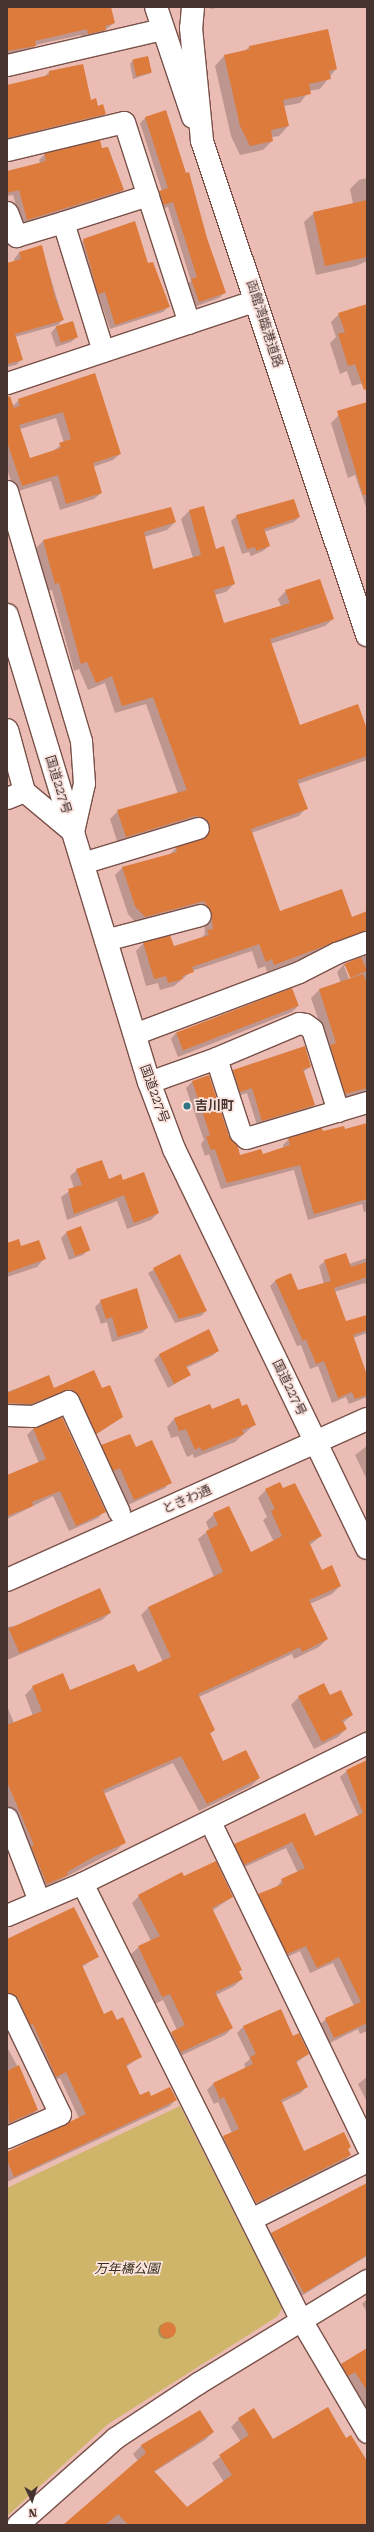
<!DOCTYPE html>
<html>
<head>
<meta charset="utf-8">
<style>
  body { margin:0 }
  #map { position:relative; width:374px; height:2532px; overflow:hidden; background:#ebbcb3; font-family:"Roboto Serif","Noto Sans JP",serif }
  div>[style] { position:absolute }
  [style*='--x'] { left:calc(var(--x)*1px); top:calc(var(--y)*1px); width:calc(var(--w)*1px); rotate:calc(var(--a)*1deg) }
  .green>* { inset:0; background:#ceb56a }
  .shadow>* { inset:0; background:#0003 }
  .round { border-radius:50% }
  .building>* { inset:0; background:#dc7b3c; transform-origin:0 0 }
  .roads { filter:drop-shadow(1px 0 #795149) drop-shadow(-1px 0 #795149) drop-shadow(0 1px #795149) drop-shadow(0 -1px #795149) }
  .street>* { height:21px; margin:-10.5px; padding:0 10.5px; transform-origin:10.5px; border-radius:10.5px; background:#fff }
  .secondary>* { height:22px; margin:-11px; padding:0 11px; transform-origin:11px; border-radius:11px; background:#fff }
  .highway>* { height:22px; margin:-11px; padding:0 11px; transform-origin:11px; border-radius:11px; background:#fff }
  .dots>* { width:11px; height:11px; translate:-50% -50%; box-sizing:border-box; border:2px solid #fbe3de; border-radius:50% }
  span { translate:-50% -50%; white-space:nowrap; text-align:center; line-height:1.15; -webkit-text-stroke:3.5px #fbe3de; paint-order:stroke }
  .street-label { font-size:13px; color:#45332f }
  .poi-label { font-size:13px; color:#45332f; font-weight:700 }
  .left { translate:0 -50%; text-align:left }
  .park-label { font-size:13px; color:#362f1b; font-style:italic }
  .frame { position:absolute; inset:0; border:8px solid #45332f; pointer-events:none }
  .north { position:absolute; left:12px; top:2480px; width:40px; height:40px; -webkit-text-stroke:3px #fbe3de; paint-order:stroke; rotate:176deg; font-size:11px; font-weight:700; line-height:16px; text-align:center; color:#45332f }
  .north::after { content:''; display:block; margin:auto; width:14px; height:18px; background:#45332f; clip-path:polygon(50% 0,100% 100%,50% 72%,0 100%) }
</style>
</head>
<body>
<div id="map">
  <div class="green">
    <i style="clip-path:polygon(180px 2106px,282px 2308px,278px 2316px,108px 2424px,7px 2516px,7px 2188px)"></i>
  </div>
  <div class="shadow">
    <i style="clip-path:polygon(7px 7px,110px 7px,114px 23px,99px 35px,82px 39px,81px 35px,35px 45px,29px 52px,7px 56px)"></i>
    <i style="clip-path:polygon(210px 7px,221px 7px,211px 9px)"></i>
    <i style="clip-path:polygon(249px 47px,336px 69px,320px 89px,309px 91px,300px 103px,284px 106px,288px 126px,279px 136px,272px 137px,272px 141px,263px 150px,240px 155px,231px 136px,215px 66px,224px 56px,245px 51px)"></i>
    <i style="clip-path:polygon(132px 61px,151px 73px,133px 79px,130px 64px)"></i>
    <i style="clip-path:polygon(49px 72px,105px 114px,99px 120px,7px 142px,7px 86px,44px 77px)"></i>
    <i style="clip-path:polygon(165px 112px,224px 293px,219px 298px,194px 307px,186px 285px,191px 281px,168px 207px,158px 210px,154px 197px,162px 191px,140px 123px,145px 118px)"></i>
    <i style="clip-path:polygon(45px 154px,123px 190px,118px 195px,22px 225px,13px 195px,7px 196px,7px 172px,40px 163px,39px 160px)"></i>
    <i style="clip-path:polygon(367px 178px,367px 261px,356px 266px,316px 275px,304px 222px,314px 213px,353px 204px,350px 189px,359px 180px)"></i>
    <i style="clip-path:polygon(84px 240px,168px 307px,163px 312px,110px 329px,99px 297px,93px 299px,79px 246px)"></i>
    <i style="clip-path:polygon(41px 246px,63px 319px,58px 325px,15px 337px,22px 359px,16px 365px,7px 367px,7px 264px,15px 262px,14px 259px,19px 253px)"></i>
    <i style="clip-path:polygon(367px 305px,367px 382px,352px 386px,347px 371px,340px 374px,330px 343px,336px 337px,331px 322px,339px 314px)"></i>
    <i style="clip-path:polygon(56px 327px,77px 337px,71px 342px,56px 347px,51px 333px)"></i>
    <i style="clip-path:polygon(evenodd,95px 374px,120px 454px,113px 460px,93px 467px,101px 493px,94px 499px,60px 510px,51px 481px,15px 492px,7px 469px,7px 412px,19px 400px,95px 374px,56px 418px,64px 443px,53px 451px,29px 459px,20px 429px,56px 418px)"></i>
    <i style="clip-path:polygon(367px 407px,367px 510px,355px 475px,348px 478px,331px 423px,339px 415px)"></i>
    <i style="clip-path:polygon(203px 507px,215px 550px,234px 584px,226px 592px,214px 595px,223px 624px,281px 606px,278px 599px,286px 591px,333px 619px,325px 626px,270px 644px,299px 726px,367px 732px,367px 760px,298px 784px,306px 808px,299px 816px,251px 833px,280px 912px,351px 918px,367px 912px,367px 940px,355px 938px,267px 972px,265px 966px,258px 969px,252px 951px,192px 971px,174px 986px,160px 990px,158px 983px,146px 986px,136px 951px,144px 943px,173px 948px,200px 939px,205px 934px,204px 920px,137px 924px,128px 914px,115px 875px,123px 867px,169px 855px,176px 848px,201px 840px,202px 833px,118px 844px,110px 819px,118px 811px,178px 794px,146px 704px,115px 713px,105px 683px,88px 690px,79px 669px,74px 671px,52px 590px,48px 591px,36px 548px,43px 541px,175px 522px,167px 530px,144px 537px,152px 570px,193px 558px,181px 519px,189px 511px)"></i>
    <i style="clip-path:polygon(259px 509px,260px 512px,299px 517px,294px 522px,264px 532px,269px 546px,263px 551px,251px 556px,249px 552px,242px 554px,231px 521px,237px 516px)"></i>
    <i style="clip-path:polygon(evenodd,367px 955px,367px 1090px,363px 1093px,338px 1101px,328px 1048px,311px 998px,319px 990px,341px 983px,337px 972px,344px 964px,367px 955px,344px 966px,346px 966px,353px 983px,351px 984px,344px 966px)"></i>
    <i style="clip-path:polygon(298px 1006px,292px 1012px,178px 1057px,171px 1039px,176px 1033px)"></i>
    <i style="clip-path:polygon(304px 1047px,310px 1067px,303px 1072px,314px 1105px,308px 1110px,257px 1125px,247px 1093px,234px 1097px,228px 1077px,233px 1071px)"></i>
    <i style="clip-path:polygon(193px 1081px,240px 1157px,262px 1155px,284px 1149px,283px 1145px,289px 1139px,345px 1131px,367px 1124px,367px 1211px,364px 1212px,362px 1204px,308px 1220px,294px 1170px,221px 1189px,209px 1154px,205px 1156px,201px 1144px,204px 1140px,186px 1088px)"></i>
    <i style="clip-path:polygon(77px 1170px,108px 1180px,122px 1181px,158px 1213px,151px 1220px,127px 1229px,117px 1201px,67px 1220px,61px 1197px,74px 1188px,70px 1176px)"></i>
    <i style="clip-path:polygon(67px 1232px,88px 1250px,83px 1255px,69px 1260px,61px 1238px)"></i>
    <i style="clip-path:polygon(7px 1238px,9px 1244px,44px 1259px,37px 1267px,7px 1277px)"></i>
    <i style="clip-path:polygon(180px 1255px,206px 1311px,201px 1316px,175px 1323px,148px 1273px)"></i>
    <i style="clip-path:polygon(367px 1258px,367px 1287px,365px 1283px,334px 1292px,346px 1323px,367px 1316px,367px 1333px,353px 1338px,367px 1377px,367px 1397px,349px 1404px,346px 1397px,332px 1403px,318px 1366px,310px 1369px,301px 1345px,297px 1346px,270px 1286px,276px 1280px,297px 1291px,324px 1284px,319px 1266px,325px 1261px,349px 1264px)"></i>
    <i style="clip-path:polygon(101px 1301px,147px 1328px,142px 1333px,112px 1342px,107px 1322px,101px 1324px,95px 1307px)"></i>
    <i style="clip-path:polygon(209px 1331px,218px 1351px,212px 1356px,186px 1368px,190px 1375px,168px 1388px,154px 1360px,159px 1355px)"></i>
    <i style="clip-path:polygon(93px 1371px,101px 1389px,122px 1417px,91px 1438px,73px 1401px,7px 1409px,7px 1392px,48px 1377px,53px 1389px)"></i>
    <i style="clip-path:polygon(210px 1405px,212px 1410px,242px 1408px,254px 1425px,235px 1442px,194px 1458px,193px 1454px,187px 1457px,178px 1436px,171px 1438px,167px 1427px,174px 1419px)"></i>
    <i style="clip-path:polygon(61px 1418px,104px 1511px,98px 1518px,69px 1531px,53px 1496px,7px 1519px,7px 1476px,39px 1463px,27px 1435px,33px 1429px)"></i>
    <i style="clip-path:polygon(102px 1446px,136px 1448px,170px 1482px,165px 1488px,128px 1505px,114px 1473px,108px 1476px,97px 1451px)"></i>
    <i style="clip-path:polygon(367px 1446px,367px 1480px,355px 1455px)"></i>
    <i style="clip-path:polygon(266px 1490px,283px 1490px,321px 1536px,310px 1545px,321px 1571px,340px 1586px,332px 1594px,310px 1604px,327px 1639px,319px 1647px,294px 1659px,292px 1654px,199px 1697px,214px 1730px,210px 1734px,223px 1762px,259px 1778px,251px 1786px,199px 1811px,173px 1763px,103px 1794px,124px 1842px,117px 1850px,39px 1891px,7px 1807px,7px 1706px,14px 1723px,33px 1716px,25px 1695px,33px 1687px,69px 1691px,138px 1674px,163px 1662px,141px 1615px,149px 1607px,214px 1577px,198px 1539px,209px 1530px,206px 1522px,214px 1514px,250px 1553px,274px 1542px,263px 1520px,267px 1517px,258px 1498px)"></i>
    <i style="clip-path:polygon(110px 1613px,102px 1620px,7px 1660px,7px 1627px)"></i>
    <i style="clip-path:polygon(299px 1697px,352px 1715px,343px 1723px,346px 1729px,338px 1737px,314px 1749px,291px 1705px)"></i>
    <i style="clip-path:polygon(367px 1766px,367px 1834px,340px 1777px,347px 1771px)"></i>
    <i style="clip-path:polygon(314px 1837px,367px 1882px,367px 2031px,360px 2034px,358px 2029px,328px 2044px,319px 2025px,326px 2019px,354px 2006px,333px 1963px,310px 1973px,300px 1951px,281px 1960px,253px 1901px,259px 1895px,276px 1888px,282px 1880px,298px 1873px,286px 1848px,238px 1870px,229px 1851px,235px 1845px)"></i>
    <i style="clip-path:polygon(184px 1878px,232px 1897px,212px 1911px,240px 1970px,238px 1972px,242px 1979px,234px 1986px,216px 1995px,232px 2028px,225px 2035px,174px 2059px,164px 2040px,177px 2030px,163px 2000px,155px 2004px,131px 1954px,139px 1947px,151px 1941px,132px 1903px,139px 1896px)"></i>
    <i style="clip-path:polygon(7px 1940px,97px 1957px,82px 1967px,103px 2015px,117px 2021px,141px 2056px,126px 2067px,140px 2096px,175px 2100px,170px 2106px,7px 2182px,7px 2153px,79px 2118px,60px 2078px,50px 2082px,7px 2001px)"></i>
    <i style="clip-path:polygon(280px 2010px,293px 2037px,308px 2054px,296px 2063px,307px 2086px,301px 2093px,281px 2103px,304px 2152px,350px 2147px,347px 2150px,350px 2155px,344px 2161px,258px 2205px,223px 2138px,256px 2205px,249px 2209px,217px 2143px,224px 2137px,232px 2133px,218px 2102px,214px 2104px,207px 2090px,213px 2084px,246px 2069px,244px 2064px,250px 2059px,237px 2033px,243px 2027px)"></i>
    <i style="clip-path:polygon(7px 2047px,29px 2088px,37px 2110px,31px 2116px,7px 2127px)"></i>
    <i style="clip-path:polygon(367px 2077px,367px 2102px,358px 2084px)"></i>
    <i style="clip-path:polygon(367px 2184px,367px 2256px,298px 2298px,266px 2239px,272px 2234px)"></i>
    <i style="clip-path:polygon(367px 2299px,367px 2312px,362px 2304px)"></i>
    <i class="round" style="left:158px;top:2323px;width:16px;height:16px"></i>
    <i style="clip-path:polygon(367px 2350px,367px 2427px,334px 2372px,341px 2364px)"></i>
    <i style="clip-path:polygon(200px 2411px,213px 2432px,205px 2440px,154px 2472px,187px 2508px,224px 2482px,212px 2463px,241px 2442px,231px 2427px,239px 2419px,273px 2440px,346px 2439px,351px 2436px,367px 2461px,367px 2525px,64px 2525px,138px 2461px,133px 2454px,141px 2446px)"></i>
  </div>
  <div class="building">
    <i style="clip-path:polygon(7px 7px,111px 7px,115px 23px,105px 26px,106px 30px,88px 34px,87px 29px,35px 41px,36px 46px,7px 51px)"></i>
    <i style="clip-path:polygon(328px 29px,337px 69px,329px 71px,331px 79px,309px 84px,311px 94px,283px 100px,289px 126px,271px 130px,273px 141px,250px 146px,240px 126px,224px 55px,250px 49px,249px 46px)"></i>
    <i style="left:148px;top:56px;width:17px;height:16px;rotate:77deg"></i>
    <i style="clip-path:polygon(83px 64px,91px 100px,96px 98px,98px 106px,103px 104px,106px 114px,7px 138px,7px 85px,49px 75px,49px 71px)"></i>
    <i style="clip-path:polygon(166px 110px,186px 173px,189px 172px,207px 238px,226px 293px,199px 302px,191px 279px,197px 277px,173px 202px,163px 205px,163px 202px,159px 191px,168px 188px,145px 117px)"></i>
    <i style="clip-path:polygon(100px 140px,102px 148px,108px 147px,124px 190px,27px 220px,19px 190px,7px 193px,7px 171px,43px 162px,46px 160px,44px 153px)"></i>
    <i style="clip-path:polygon(367px 200px,367px 257px,325px 266px,313px 212px)"></i>
    <i style="clip-path:polygon(135px 221px,148px 263px,153px 262px,170px 307px,115px 325px,105px 292px,98px 294px,83px 239px)"></i>
    <i style="clip-path:polygon(42px 245px,55px 297px,64px 320px,15px 334px,23px 360px,7px 364px,7px 263px,21px 259px,19px 252px)"></i>
    <i style="clip-path:polygon(367px 304px,367px 389px,364px 390px,355px 364px,348px 366px,338px 334px,345px 332px,338px 313px)"></i>
    <i style="left:73px;top:321px;width:17px;height:18px;rotate:73deg"></i>
    <i style="clip-path:polygon(evenodd,95px 373px,121px 454px,93px 463px,102px 493px,66px 504px,58px 475px,22px 486px,7px 442px,7px 397px,10px 396px,14px 408px,20px 406px,18px 399px,95px 373px,63px 412px,71px 439px,59px 443px,61px 448px,30px 458px,19px 425px,63px 412px)"></i>
    <i style="clip-path:polygon(367px 402px,367px 495px,363px 495px,337px 411px)"></i>
    <i style="clip-path:polygon(294px 499px,300px 517px,264px 529px,270px 546px,256px 551px,255px 547px,247px 549px,236px 515px)"></i>
    <i style="clip-path:polygon(204px 506px,216px 549px,224px 546px,235px 584px,214px 590px,224px 623px,290px 603px,285px 590px,320px 579px,334px 619px,270px 639px,300px 725px,358px 704px,367px 729px,367px 756px,297px 780px,308px 809px,251px 829px,280px 911px,342px 889px,352px 917px,367px 911px,367px 930px,274px 965px,272px 959px,266px 962px,259px 944px,192px 967px,194px 972px,182px 976px,183px 979px,168px 983px,166px 976px,154px 979px,143px 942px,170px 935px,174px 946px,209px 935px,207px 930px,213px 929px,211px 912px,204px 901px,145px 917px,135px 906px,122px 867px,177px 852px,176px 847px,206px 836px,210px 825px,206px 819px,195px 816px,126px 837px,117px 810px,187px 790px,153px 697px,122px 706px,112px 676px,96px 683px,87px 662px,81px 664px,59px 583px,55px 584px,43px 540px,171px 507px,176px 522px,144px 532px,153px 569px,201px 555px,189px 510px)"></i>
    <i style="left:361px;top:957px;width:15px;height:18px;rotate:67deg"></i>
    <i style="clip-path:polygon(363px 974px,367px 983px,367px 1088px,345px 1094px,330px 1045px,336px 1043px,319px 989px)"></i>
    <i style="left:292px;top:988px;width:19px;height:124px;rotate:69deg"></i>
    <i style="clip-path:polygon(305px 1046px,311px 1067px,303px 1069px,315px 1105px,262px 1121px,252px 1088px,240px 1092px,233px 1070px)"></i>
    <i style="clip-path:polygon(209px 1075px,229px 1136px,238px 1147px,240px 1155px,261px 1149px,263px 1154px,290px 1145px,288px 1138px,322px 1128px,323px 1131px,344px 1126px,345px 1129px,367px 1123px,367px 1199px,314px 1214px,300px 1165px,227px 1183px,215px 1149px,211px 1150px,206px 1137px,210px 1135px,192px 1081px)"></i>
    <i style="clip-path:polygon(102px 1160px,109px 1179px,121px 1174px,123px 1180px,144px 1172px,159px 1213px,134px 1223px,124px 1195px,74px 1214px,68px 1189px,82px 1185px,76px 1169px)"></i>
    <i style="left:81px;top:1226px;width:26px;height:16px;rotate:69deg"></i>
    <i style="clip-path:polygon(19px 1239px,21px 1246px,39px 1240px,46px 1259px,7px 1273px,7px 1243px)"></i>
    <i style="clip-path:polygon(346px 1253px,351px 1267px,367px 1262px,367px 1277px,334px 1288px,346px 1321px,367px 1315px,367px 1330px,353px 1335px,367px 1375px,367px 1395px,355px 1399px,352px 1392px,338px 1398px,324px 1361px,316px 1364px,306px 1339px,303px 1341px,275px 1280px,291px 1273px,298px 1290px,331px 1281px,324px 1260px)"></i>
    <i style="clip-path:polygon(180px 1254px,207px 1311px,179px 1319px,153px 1268px)"></i>
    <i style="clip-path:polygon(137px 1288px,148px 1328px,118px 1337px,112px 1317px,106px 1319px,100px 1300px)"></i>
    <i style="clip-path:polygon(209px 1329px,219px 1351px,186px 1366px,191px 1375px,174px 1384px,159px 1354px)"></i>
    <i style="clip-path:polygon(94px 1370px,102px 1388px,110px 1385px,123px 1417px,96px 1434px,79px 1396px,70px 1389px,31px 1404px,7px 1403px,7px 1393px,49px 1375px,54px 1388px)"></i>
    <i style="clip-path:polygon(239px 1398px,242px 1406px,247px 1404px,256px 1425px,242px 1430px,244px 1434px,202px 1451px,200px 1447px,195px 1450px,186px 1429px,179px 1431px,174px 1418px,210px 1404px,212px 1409px)"></i>
    <i style="clip-path:polygon(62px 1417px,106px 1512px,76px 1526px,60px 1491px,32px 1502px,33px 1506px,7px 1516px,7px 1475px,46px 1459px,33px 1428px)"></i>
    <i style="clip-path:polygon(130px 1434px,136px 1447px,152px 1440px,172px 1483px,134px 1500px,120px 1468px,113px 1471px,101px 1445px)"></i>
    <i style="clip-path:polygon(280px 1482px,283px 1488px,295px 1483px,322px 1536px,309px 1542px,322px 1570px,332px 1565px,341px 1586px,309px 1600px,328px 1639px,302px 1652px,300px 1647px,198px 1694px,215px 1730px,210px 1733px,223px 1761px,246px 1750px,260px 1778px,207px 1804px,181px 1756px,103px 1790px,126px 1843px,95px 1856px,67px 1872px,68px 1875px,47px 1884px,31px 1846px,34px 1845px,7px 1782px,7px 1725px,42px 1711px,32px 1686px,63px 1673px,70px 1690px,134px 1664px,138px 1672px,171px 1657px,148px 1607px,223px 1572px,206px 1531px,218px 1525px,213px 1513px,229px 1506px,251px 1552px,282px 1536px,271px 1511px,275px 1509px,265px 1489px)"></i>
    <i style="left:100px;top:1588px;width:27px;height:100px;rotate:66deg"></i>
    <i style="clip-path:polygon(324px 1683px,330px 1695px,341px 1690px,353px 1715px,342px 1720px,347px 1729px,322px 1742px,298px 1696px)"></i>
    <i style="clip-path:polygon(367px 1760px,367px 2023px,334px 2038px,325px 2018px,361px 2002px,339px 1957px,317px 1968px,306px 1946px,287px 1954px,258px 1894px,283px 1884px,281px 1879px,305px 1868px,292px 1842px,244px 1865px,234px 1844px,305px 1813px,315px 1836px,363px 1813px,346px 1770px)"></i>
    <i style="clip-path:polygon(216px 1861px,233px 1897px,212px 1908px,242px 1970px,239px 1971px,243px 1979px,215px 1992px,233px 2028px,181px 2052px,171px 2032px,185px 2025px,170px 1994px,162px 1997px,138px 1946px,160px 1936px,138px 1895px,182px 1872px,184px 1876px)"></i>
    <i style="clip-path:polygon(74px 1907px,99px 1957px,82px 1965px,104px 2014px,112px 2010px,117px 2020px,123px 2017px,142px 2057px,126px 2065px,140px 2095px,149px 2091px,151px 2096px,170px 2087px,177px 2100px,14px 2177px,7px 2160px,7px 2152px,86px 2114px,66px 2072px,56px 2077px,33px 2024px,30px 2025px,18px 1998px,7px 1992px,7px 1939px)"></i>
    <i style="clip-path:polygon(281px 2009px,293px 2036px,299px 2033px,309px 2054px,296px 2061px,308px 2087px,281px 2100px,304px 2151px,344px 2132px,351px 2147px,348px 2149px,351px 2155px,256px 2203px,223px 2136px,239px 2129px,224px 2097px,220px 2099px,213px 2083px,253px 2064px,250px 2057px,256px 2054px,243px 2026px)"></i>
    <i style="clip-path:polygon(19px 2065px,38px 2110px,9px 2123px,7px 2071px)"></i>
    <i style="clip-path:polygon(367px 2183px,367px 2255px,304px 2293px,271px 2233px)"></i>
    <i class="round" style="left:160px;top:2322px;width:16px;height:16px"></i>
    <i style="clip-path:polygon(367px 2348px,367px 2391px,355px 2372px,348px 2376px,341px 2364px)"></i>
    <i style="clip-path:polygon(328px 2407px,346px 2438px,351px 2435px,367px 2461px,367px 2525px,128px 2525px,118px 2514px,105px 2525px,63px 2525px,146px 2453px,141px 2445px,200px 2410px,214px 2432px,154px 2471px,187px 2507px,232px 2475px,219px 2455px,249px 2435px,238px 2418px,254px 2408px,273px 2439px)"></i>
  </div>
  <div class="roads">
    <div class="street">
      <i style="--x:7;--y:65;--w:159;--a:-13.1"></i>
      <i style="--x:7;--y:150;--w:120;--a:-13.5"></i>
      <i style="--x:124;--y:122;--w:211;--a:72.1"></i>
      <i style="--x:7;--y:212;--w:26;--a:69"></i>
      <i style="--x:16;--y:236;--w:49;--a:-16.6"></i>
      <i style="--x:63;--y:222;--w:135;--a:72.8"></i>
      <i style="--x:63;--y:222;--w:89;--a:-17.6"></i>
      <i style="--x:7;--y:383;--w:262;--a:-18.4"></i>
      <i style="--x:7;--y:491;--w:261;--a:73.5"></i>
      <i style="--x:81;--y:741;--w:42;--a:85.9"></i>
      <i style="--x:84;--y:783;--w:50;--a:102.7"></i>
      <i style="--x:73;--y:832;--w:64;--a:-140.1"></i>
      <i style="--x:24;--y:791;--w:64;--a:-105.3"></i>
      <i style="--x:7;--y:798;--w:18;--a:-22"></i>
      <i style="--x:82;--y:863;--w:121;--a:-16.8"></i>
      <i style="--x:105;--y:940;--w:98;--a:-14.7"></i>
      <i style="--x:134;--y:1034;--w:176;--a:-20.6"></i>
      <i style="--x:299;--y:972;--w:42;--a:-27.2"></i>
      <i style="--x:336;--y:953;--w:33;--a:-20"></i>
      <i style="--x:216;--y:1058;--w:78;--a:72"></i>
      <i style="--x:240;--y:1132;--w:8;--a:45"></i>
      <i style="--x:246;--y:1138;--w:126;--a:-16.6"></i>
      <i style="--x:149;--y:1082;--w:71;--a:-19.7"></i>
      <i style="--x:216;--y:1058;--w:90;--a:-22.9"></i>
      <i style="--x:299;--y:1023;--w:6;--a:9"></i>
      <i style="--x:305;--y:1024;--w:9;--a:36"></i>
      <i style="--x:312;--y:1029;--w:86;--a:72.4"></i>
      <i style="--x:7;--y:1415;--w:26;--a:2"></i>
      <i style="--x:33;--y:1416;--w:38;--a:-23"></i>
      <i style="--x:68;--y:1401;--w:122;--a:65.3"></i>
      <i style="--x:7;--y:1818;--w:89;--a:68.9"></i>
      <i style="--x:215;--y:1832;--w:350;--a:64.2"></i>
      <i style="--x:82;--y:1883;--w:489;--a:63.4"></i>
      <i style="--x:301;--y:2320;--w:130;--a:59.5"></i>
      <i style="--x:7;--y:1915;--w:82;--a:-23.1"></i>
      <i style="--x:82;--y:1883;--w:318;--a:-26.2"></i>
      <i style="--x:7;--y:2004;--w:122;--a:64.3"></i>
      <i style="--x:60;--y:2114;--w:58;--a:156.5"></i>
      <i style="--x:251;--y:2219;--w:130;--a:-26.6"></i>
      <i style="--x:17;--y:2525;--w:131;--a:-41.6"></i>
      <i style="--x:115;--y:2438;--w:100;--a:-33.5"></i>
      <i style="--x:198;--y:2383;--w:198;--a:-31.4"></i>
    </div>
    <div class="secondary">
      <i style="--x:156;--y:7;--w:116;--a:71.4"></i>
      <i style="--x:193;--y:7;--w:21;--a:95"></i>
      <i style="--x:191;--y:28;--w:114;--a:84.4"></i>
      <i style="--x:202;--y:141;--w:521;--a:71.53"></i>
      <i style="--x:7;--y:1580;--w:394;--a:-24.1"></i>
    </div>
    <div class="highway">
      <i style="--x:7;--y:615;--w:488;--a:73.1"></i>
      <i style="--x:149;--y:1082;--w:72;--a:69.5"></i>
      <i style="--x:174;--y:1149;--w:443;--a:64.2"></i>
    </div>
  </div>
  <div class="dots">
    <i style="left:187px;top:1106px;background:#307683"></i>
  </div>
  <div class="street-label">
    <span style="left:264px;top:324px;rotate:72deg">函館湾臨港道路</span>
    <span style="left:58px;top:785px;rotate:73deg">国道227号</span>
    <span style="left:154px;top:1094px;rotate:70deg">国道227号</span>
    <span style="left:289px;top:1388px;rotate:64deg">国道227号</span>
    <span style="left:187px;top:1500px;rotate:-24deg">ときわ通</span>
  </div>
  <div class="poi-label">
    <span class="left" style="left:195px;top:1106px">吉川町</span>
  </div>
  <div class="park-label">
    <span style="left:127px;top:2269px">万年橋公園</span>
  </div>
  <div class="frame"></div>
  <div class="north">N</div>
</div>
</body>
</html>
